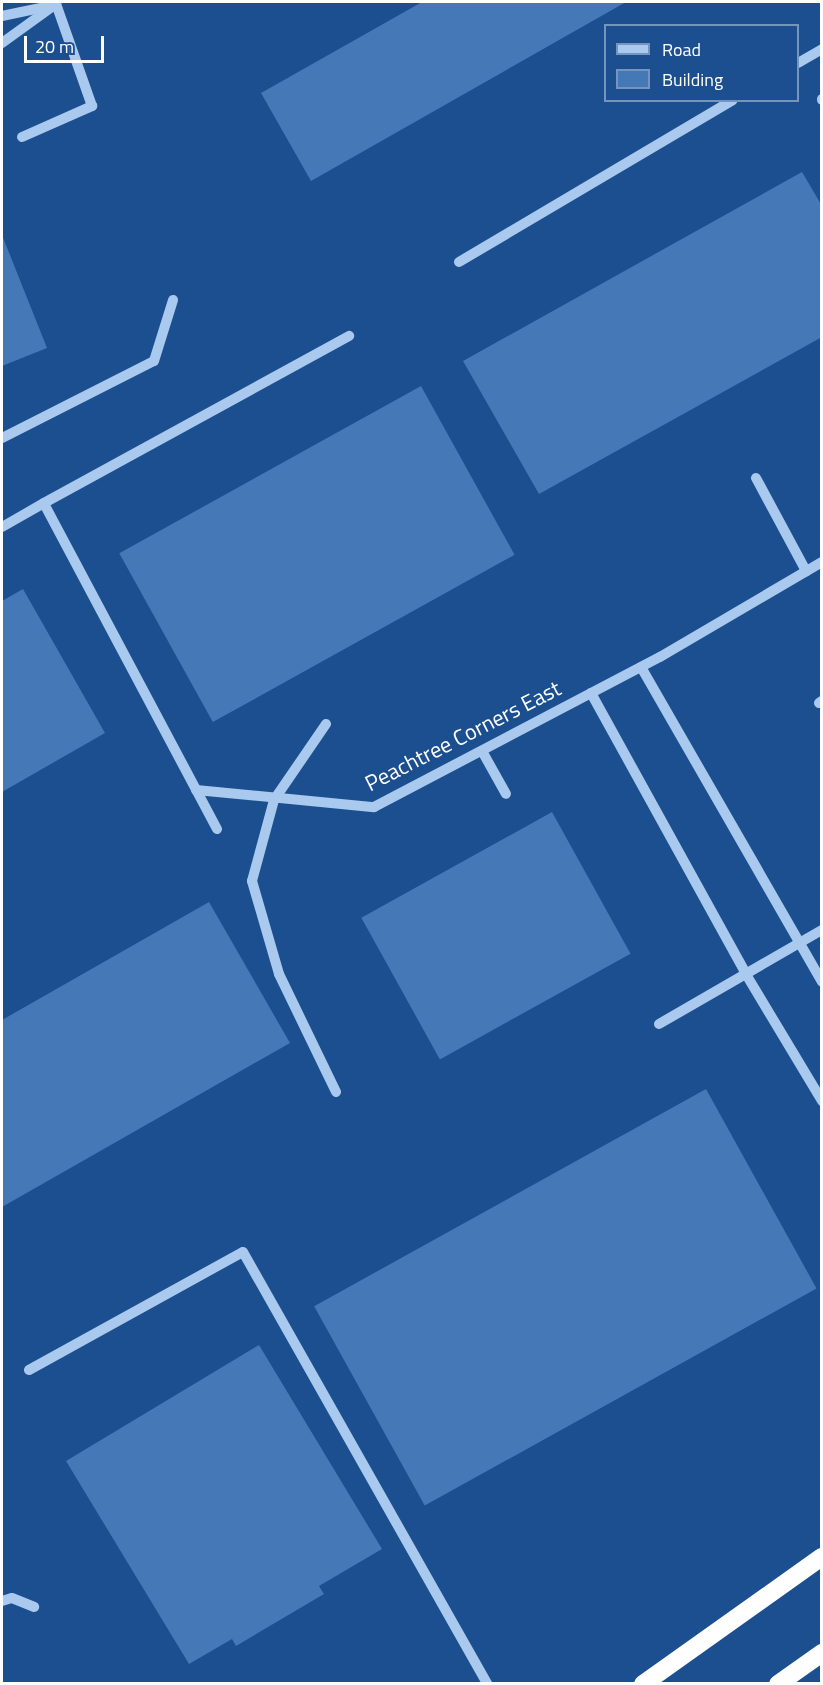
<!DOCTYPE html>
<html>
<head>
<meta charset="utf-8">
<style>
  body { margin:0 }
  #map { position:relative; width:823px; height:1685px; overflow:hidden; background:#1b4f8f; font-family:"Titillium Web",sans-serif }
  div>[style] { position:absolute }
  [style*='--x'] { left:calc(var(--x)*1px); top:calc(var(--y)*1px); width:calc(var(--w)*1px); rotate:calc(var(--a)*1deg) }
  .building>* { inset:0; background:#4478b7; transform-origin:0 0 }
  .minor>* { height:10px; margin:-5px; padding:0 5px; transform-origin:5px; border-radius:5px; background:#a9c9ee }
  .highway>* { height:18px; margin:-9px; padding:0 9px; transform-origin:9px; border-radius:9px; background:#fff }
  span { translate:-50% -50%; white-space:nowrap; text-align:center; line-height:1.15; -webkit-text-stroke:4.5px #1b4f8f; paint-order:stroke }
  .street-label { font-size:22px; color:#fff }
  .frame { position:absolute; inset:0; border:3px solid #fff; pointer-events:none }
  .legend { position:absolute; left:604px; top:24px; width:195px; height:78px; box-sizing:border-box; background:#1b4f8f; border:2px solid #7695bc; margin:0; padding:8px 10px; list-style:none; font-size:18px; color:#fff }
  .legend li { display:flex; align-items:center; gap:12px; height:30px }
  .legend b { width:30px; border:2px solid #7695bc }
  .scale { position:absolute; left:24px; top:36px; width:80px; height:27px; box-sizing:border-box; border:3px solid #fff; border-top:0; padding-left:8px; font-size:18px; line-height:21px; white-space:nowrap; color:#fff; -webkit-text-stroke:4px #1b4f8f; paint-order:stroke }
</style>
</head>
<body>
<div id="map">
  <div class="building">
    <i style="clip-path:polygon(422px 2px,626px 2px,311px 181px,261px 93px)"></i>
    <i style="clip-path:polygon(802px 172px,822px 206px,822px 337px,539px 494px,463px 361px)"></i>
    <i style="clip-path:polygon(2px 235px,47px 348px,2px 366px)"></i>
    <i style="left:421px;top:386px;width:193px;height:345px;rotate:61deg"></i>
    <i style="clip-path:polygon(23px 589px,105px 733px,2px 792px,2px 601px)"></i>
    <i style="left:552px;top:812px;width:162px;height:218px;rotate:61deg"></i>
    <i style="clip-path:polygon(209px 902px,290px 1043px,2px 1207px,2px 1020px)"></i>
    <i style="left:706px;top:1089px;width:228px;height:448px;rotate:61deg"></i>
    <i style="clip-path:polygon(259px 1345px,382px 1549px,319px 1586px,324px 1594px,236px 1646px,232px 1639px,189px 1664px,66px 1461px)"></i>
  </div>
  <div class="minor">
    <i style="--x:2;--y:16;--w:53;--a:-11.9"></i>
    <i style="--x:2;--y:43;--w:67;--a:-35.8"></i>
    <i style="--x:798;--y:63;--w:28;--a:-30"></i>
    <i style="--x:822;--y:99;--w:1;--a:90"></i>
    <i style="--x:22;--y:137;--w:77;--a:-23.9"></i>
    <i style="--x:92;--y:106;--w:108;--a:-109.4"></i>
    <i style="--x:459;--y:262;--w:318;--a:-30.6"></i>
    <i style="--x:2;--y:438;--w:170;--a:-26.9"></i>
    <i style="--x:154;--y:361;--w:64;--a:-72.7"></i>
    <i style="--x:756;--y:478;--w:106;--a:61.7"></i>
    <i style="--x:2;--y:527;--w:48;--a:-29.7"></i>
    <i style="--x:641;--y:667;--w:363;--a:60.1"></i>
    <i style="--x:591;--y:693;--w:323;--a:61.1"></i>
    <i style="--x:747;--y:976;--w:146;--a:59"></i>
    <i style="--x:819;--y:703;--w:4;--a:-34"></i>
    <i style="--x:326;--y:724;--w:92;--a:124.4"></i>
    <i style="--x:274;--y:800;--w:84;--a:105.2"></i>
    <i style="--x:252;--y:881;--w:97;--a:73.8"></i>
    <i style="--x:279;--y:974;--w:131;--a:64.2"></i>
    <i style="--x:482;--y:751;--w:49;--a:60.8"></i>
    <i style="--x:196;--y:790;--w:179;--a:5.5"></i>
    <i style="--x:374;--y:807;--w:323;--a:-27.7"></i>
    <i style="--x:660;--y:657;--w:188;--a:-30.4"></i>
    <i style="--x:217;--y:829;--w:369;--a:-118"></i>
    <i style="--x:44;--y:503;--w:348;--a:-28.7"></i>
    <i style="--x:659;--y:1024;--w:188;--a:-30"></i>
    <i style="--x:29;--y:1370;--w:244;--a:-28.9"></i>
    <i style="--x:243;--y:1252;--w:496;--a:60.5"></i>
    <i style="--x:2;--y:1601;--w:10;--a:-17"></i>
    <i style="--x:12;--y:1598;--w:24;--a:22"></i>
  </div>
  <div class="highway">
    <i style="--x:643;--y:1684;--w:219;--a:-35.4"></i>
    <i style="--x:778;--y:1684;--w:54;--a:-35.2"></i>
  </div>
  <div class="street-label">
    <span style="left:463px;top:736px;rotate:-27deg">Peachtree Corners East</span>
  </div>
  <div class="frame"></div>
  <ul class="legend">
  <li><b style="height:8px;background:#a9c9ee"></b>Road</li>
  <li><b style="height:16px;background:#4478b7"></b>Building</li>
  </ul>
  <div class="scale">20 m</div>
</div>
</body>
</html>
